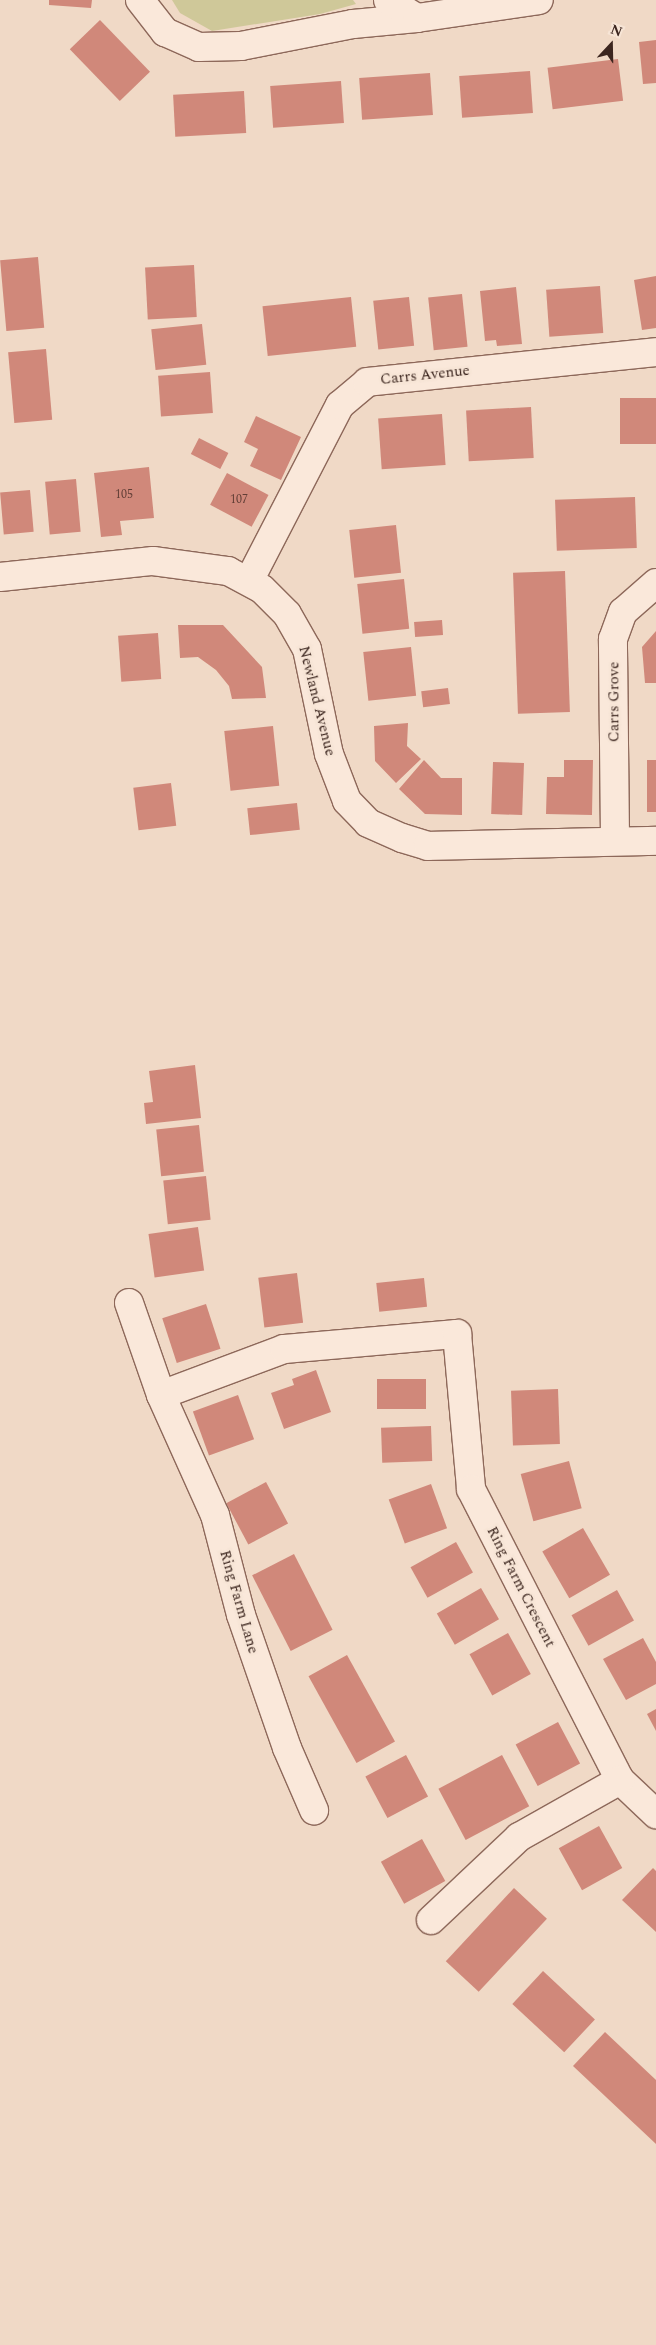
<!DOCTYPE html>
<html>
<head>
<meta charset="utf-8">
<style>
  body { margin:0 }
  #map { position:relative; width:656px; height:2345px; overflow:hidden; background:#f0d9c6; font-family:Spectral,serif }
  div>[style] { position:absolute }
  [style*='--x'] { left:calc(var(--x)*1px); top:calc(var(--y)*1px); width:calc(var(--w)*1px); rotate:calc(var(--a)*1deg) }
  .green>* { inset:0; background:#cfc899 }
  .building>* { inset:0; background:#d0887a; transform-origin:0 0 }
  .roads { filter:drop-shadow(1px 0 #8d685a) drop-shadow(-1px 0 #8d685a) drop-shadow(0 1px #8d685a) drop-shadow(0 -1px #8d685a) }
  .minor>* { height:28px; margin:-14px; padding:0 14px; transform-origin:14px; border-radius:14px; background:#fae8da }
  span { translate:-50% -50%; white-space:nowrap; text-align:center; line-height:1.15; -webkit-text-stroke:5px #f7e5d6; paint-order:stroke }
  .number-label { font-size:12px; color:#613e36 }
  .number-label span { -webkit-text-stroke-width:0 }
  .street-label { font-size:15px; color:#3c261f }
  .north { position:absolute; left:586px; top:20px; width:50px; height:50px; -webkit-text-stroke:4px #f7e5d6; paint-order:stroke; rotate:21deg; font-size:14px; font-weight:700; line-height:20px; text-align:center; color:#3c261f }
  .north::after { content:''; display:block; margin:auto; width:18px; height:22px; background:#3c261f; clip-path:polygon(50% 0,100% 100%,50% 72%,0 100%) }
</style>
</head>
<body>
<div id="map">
  <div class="green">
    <i style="clip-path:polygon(172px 0,353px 0,356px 4px,320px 14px,212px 31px,180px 13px)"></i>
  </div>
  <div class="building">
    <i style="clip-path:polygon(49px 0,92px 0,91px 8px,49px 5px)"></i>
    <i style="left:100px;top:20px;width:72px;height:42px;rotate:46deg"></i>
    <i style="clip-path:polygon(656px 40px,656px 83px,643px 84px,639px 42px)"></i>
    <i style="left:618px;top:59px;width:42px;height:71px;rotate:83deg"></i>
    <i style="left:530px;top:71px;width:42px;height:71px;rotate:86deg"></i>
    <i style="left:430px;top:73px;width:42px;height:71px;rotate:86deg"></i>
    <i style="left:341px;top:81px;width:42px;height:71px;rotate:86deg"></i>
    <i style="left:244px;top:91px;width:42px;height:71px;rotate:87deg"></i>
    <i style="left:38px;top:257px;width:71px;height:38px;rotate:85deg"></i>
    <i style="left:194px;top:265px;width:52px;height:49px;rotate:87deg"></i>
    <i style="clip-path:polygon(656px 276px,656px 328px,642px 330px,634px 280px)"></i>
    <i style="left:600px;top:286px;width:47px;height:54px;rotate:86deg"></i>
    <i style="clip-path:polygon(516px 287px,522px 344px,497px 346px,496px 340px,485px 341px,480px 291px)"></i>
    <i style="left:462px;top:294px;width:53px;height:34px;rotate:84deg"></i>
    <i style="left:351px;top:297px;width:50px;height:89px;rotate:84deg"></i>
    <i style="left:409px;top:297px;width:49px;height:36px;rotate:84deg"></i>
    <i style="left:202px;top:324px;width:41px;height:51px;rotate:84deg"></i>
    <i style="left:46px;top:349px;width:71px;height:38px;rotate:85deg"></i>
    <i style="left:210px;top:372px;width:41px;height:52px;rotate:86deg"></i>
    <i style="left:656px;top:398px;width:46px;height:36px;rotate:90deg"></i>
    <i style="left:531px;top:407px;width:51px;height:65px;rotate:87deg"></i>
    <i style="left:442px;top:414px;width:51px;height:64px;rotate:86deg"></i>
    <i style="clip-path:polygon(256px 416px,301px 437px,281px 480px,250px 466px,258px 449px,244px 442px)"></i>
    <i style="left:199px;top:438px;width:33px;height:18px;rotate:27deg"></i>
    <i style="clip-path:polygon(149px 467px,154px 518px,120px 521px,122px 535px,101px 537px,94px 473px)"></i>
    <i style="left:227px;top:473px;width:47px;height:36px;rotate:28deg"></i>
    <i style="left:76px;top:479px;width:53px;height:31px;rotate:85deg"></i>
    <i style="left:30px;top:490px;width:42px;height:30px;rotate:85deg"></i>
    <i style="left:635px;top:497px;width:51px;height:80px;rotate:88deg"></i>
    <i style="left:396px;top:525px;width:48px;height:47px;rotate:84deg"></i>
    <i style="left:565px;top:571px;width:141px;height:52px;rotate:88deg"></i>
    <i style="left:404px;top:579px;width:50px;height:47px;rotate:84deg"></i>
    <i style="left:442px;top:620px;width:15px;height:28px;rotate:86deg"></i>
    <i style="clip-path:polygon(178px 625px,223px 625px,262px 667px,266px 698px,232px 699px,229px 686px,216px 670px,198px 657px,180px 658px)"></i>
    <i style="clip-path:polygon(656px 631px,656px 683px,645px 683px,642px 647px)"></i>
    <i style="left:158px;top:633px;width:46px;height:40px;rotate:86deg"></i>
    <i style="left:411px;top:647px;width:49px;height:48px;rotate:84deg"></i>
    <i style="left:448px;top:688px;width:16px;height:27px;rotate:83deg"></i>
    <i style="clip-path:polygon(408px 723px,407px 746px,421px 759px,396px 783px,375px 761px,374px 726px)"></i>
    <i style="left:273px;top:726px;width:60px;height:49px;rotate:84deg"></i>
    <i style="clip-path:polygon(424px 760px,441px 778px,462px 778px,462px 815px,425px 814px,399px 789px)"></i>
    <i style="clip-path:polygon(564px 760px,593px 760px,592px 815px,546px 814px,547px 777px,564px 777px)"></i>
    <i style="left:656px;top:760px;width:52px;height:9px;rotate:90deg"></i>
    <i style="left:493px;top:762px;width:31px;height:52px;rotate:2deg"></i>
    <i style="left:171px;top:783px;width:43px;height:38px;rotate:83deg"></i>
    <i style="left:297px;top:803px;width:27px;height:50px;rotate:84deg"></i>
    <i style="clip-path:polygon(195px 1065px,201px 1118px,146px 1124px,144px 1103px,153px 1102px,149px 1071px)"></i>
    <i style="left:199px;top:1125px;width:47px;height:43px;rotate:84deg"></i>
    <i style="left:206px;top:1176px;width:44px;height:43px;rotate:84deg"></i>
    <i style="left:198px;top:1227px;width:44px;height:50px;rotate:82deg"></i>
    <i style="left:297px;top:1273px;width:50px;height:39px;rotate:83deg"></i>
    <i style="left:424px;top:1278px;width:29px;height:48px;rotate:84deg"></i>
    <i style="left:206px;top:1304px;width:47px;height:46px;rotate:72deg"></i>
    <i style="clip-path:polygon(316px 1370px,331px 1412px,284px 1429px,271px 1393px,294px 1385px,292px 1379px)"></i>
    <i style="left:426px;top:1379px;width:30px;height:49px;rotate:90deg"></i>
    <i style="left:558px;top:1389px;width:55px;height:47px;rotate:88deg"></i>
    <i style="left:238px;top:1395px;width:47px;height:48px;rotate:70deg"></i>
    <i style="left:431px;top:1426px;width:35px;height:50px;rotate:88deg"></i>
    <i style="left:569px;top:1461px;width:49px;height:50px;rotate:75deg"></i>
    <i style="left:266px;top:1482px;width:47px;height:45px;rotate:62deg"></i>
    <i style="left:431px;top:1484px;width:47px;height:45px;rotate:70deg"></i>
    <i style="left:583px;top:1528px;width:54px;height:47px;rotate:60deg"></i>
    <i style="left:456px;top:1542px;width:35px;height:52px;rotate:61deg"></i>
    <i style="left:294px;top:1554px;width:85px;height:47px;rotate:63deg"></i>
    <i style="left:481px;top:1588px;width:36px;height:51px;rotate:60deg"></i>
    <i style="left:617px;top:1590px;width:35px;height:52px;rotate:61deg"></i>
    <i style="left:508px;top:1633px;width:47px;height:44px;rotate:61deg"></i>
    <i style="clip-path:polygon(643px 1638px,656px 1662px,656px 1684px,626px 1700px,603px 1659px)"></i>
    <i style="left:347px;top:1655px;width:99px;height:44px;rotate:61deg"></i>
    <i style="clip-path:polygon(656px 1709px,656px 1731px,647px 1714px)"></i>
    <i style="left:558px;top:1722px;width:47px;height:48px;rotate:62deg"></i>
    <i style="left:406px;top:1755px;width:47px;height:46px;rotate:62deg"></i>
    <i style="left:502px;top:1755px;width:58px;height:72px;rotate:62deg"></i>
    <i style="left:599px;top:1826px;width:48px;height:46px;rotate:61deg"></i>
    <i style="left:422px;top:1839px;width:48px;height:47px;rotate:61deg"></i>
    <i style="clip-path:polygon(653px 1868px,656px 1871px,656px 1932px,622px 1900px)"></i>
    <i style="left:514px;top:1888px;width:45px;height:100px;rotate:43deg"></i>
    <i style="left:543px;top:1971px;width:71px;height:45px;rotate:43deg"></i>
    <i style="clip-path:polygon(605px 2032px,656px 2080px,656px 2144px,573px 2066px)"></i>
  </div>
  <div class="roads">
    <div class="minor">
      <i style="--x:140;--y:0;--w:41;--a:52"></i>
      <i style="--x:165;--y:32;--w:37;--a:24"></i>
      <i style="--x:199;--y:47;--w:42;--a:-1.4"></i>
      <i style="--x:241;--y:46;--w:114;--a:-11.1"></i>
      <i style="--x:353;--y:24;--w:64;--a:-5.4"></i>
      <i style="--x:388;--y:0;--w:34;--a:32"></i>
      <i style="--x:417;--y:18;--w:123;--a:-8.4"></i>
      <i style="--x:0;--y:577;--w:154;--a:-6"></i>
      <i style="--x:153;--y:561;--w:76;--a:7.6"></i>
      <i style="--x:228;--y:571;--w:38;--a:28"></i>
      <i style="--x:262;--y:589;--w:35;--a:45"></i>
      <i style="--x:287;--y:614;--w:40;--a:60.3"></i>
      <i style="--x:307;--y:649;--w:107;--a:78.2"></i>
      <i style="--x:329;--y:754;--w:50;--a:69"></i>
      <i style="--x:347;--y:801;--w:30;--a:46"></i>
      <i style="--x:368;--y:823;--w:37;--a:24"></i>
      <i style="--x:402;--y:838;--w:27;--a:17"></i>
      <i style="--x:428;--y:846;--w:228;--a:-1.3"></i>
      <i style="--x:249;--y:581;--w:198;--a:-62.7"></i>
      <i style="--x:340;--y:405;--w:35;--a:-40"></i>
      <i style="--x:367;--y:382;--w:291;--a:-5.9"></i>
      <i style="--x:615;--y:839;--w:200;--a:-90.6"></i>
      <i style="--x:613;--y:639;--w:29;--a:-70"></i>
      <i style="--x:623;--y:612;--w:44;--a:-41.3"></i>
      <i style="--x:129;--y:1303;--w:97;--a:70.8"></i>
      <i style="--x:161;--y:1395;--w:131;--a:-20.5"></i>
      <i style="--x:284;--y:1349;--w:174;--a:-5"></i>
      <i style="--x:457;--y:1334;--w:156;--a:84.8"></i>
      <i style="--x:471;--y:1489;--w:327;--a:62.9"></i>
      <i style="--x:620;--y:1780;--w:50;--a:43.4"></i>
      <i style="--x:161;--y:1395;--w:132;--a:65.8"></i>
      <i style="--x:215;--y:1515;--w:103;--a:75.4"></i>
      <i style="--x:241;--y:1615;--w:141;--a:70.9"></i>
      <i style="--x:287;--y:1748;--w:68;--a:66.5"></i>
      <i style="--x:431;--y:1920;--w:121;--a:-43.3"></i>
      <i style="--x:519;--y:1837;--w:116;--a:-29.4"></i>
    </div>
  </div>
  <div class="number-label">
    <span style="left:124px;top:495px">105</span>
    <span style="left:239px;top:500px">107</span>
  </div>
  <div class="street-label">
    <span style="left:425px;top:375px;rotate:-6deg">Carrs Avenue</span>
    <span style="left:317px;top:701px;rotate:76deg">Newland Avenue</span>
    <span style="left:614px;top:702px;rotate:-90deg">Carrs Grove</span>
    <span style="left:521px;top:1587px;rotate:63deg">Ring Farm Crescent</span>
    <span style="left:239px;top:1602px;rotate:74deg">Ring Farm Lane</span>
  </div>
  <div class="north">N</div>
</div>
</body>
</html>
